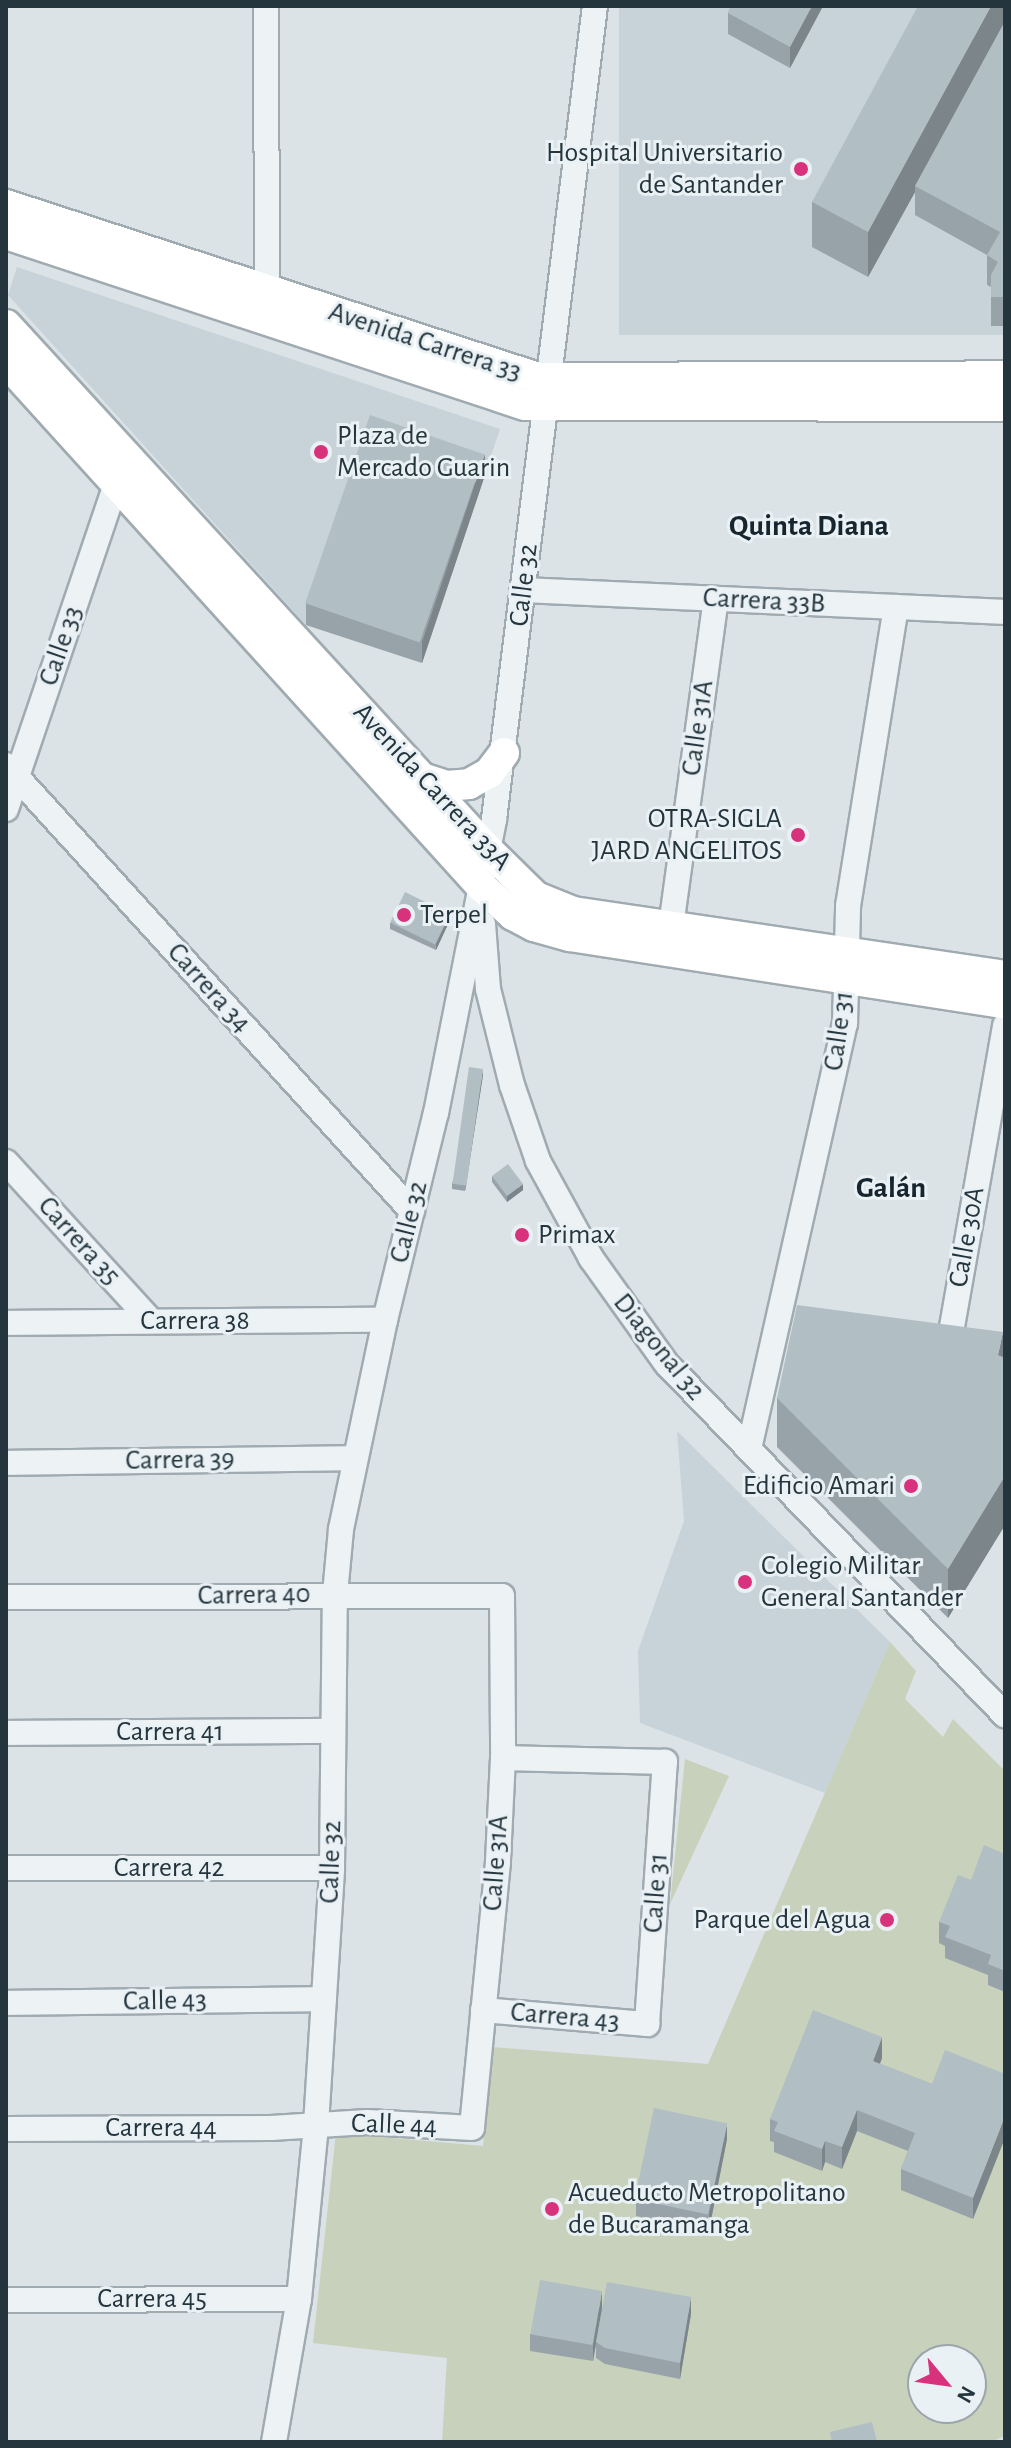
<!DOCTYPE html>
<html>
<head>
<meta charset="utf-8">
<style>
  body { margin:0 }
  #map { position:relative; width:1011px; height:2448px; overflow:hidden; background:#dbe3e7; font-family:"Alegreya Sans",sans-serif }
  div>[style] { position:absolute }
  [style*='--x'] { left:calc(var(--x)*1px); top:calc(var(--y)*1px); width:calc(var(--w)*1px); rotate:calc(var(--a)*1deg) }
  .built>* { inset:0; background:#c8d3d9; transform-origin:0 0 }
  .green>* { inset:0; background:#c7d1bb }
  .roads { filter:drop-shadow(2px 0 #a0abb1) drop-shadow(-2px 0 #a0abb1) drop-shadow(0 2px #a0abb1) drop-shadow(0 -2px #a0abb1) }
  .minor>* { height:24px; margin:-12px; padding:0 12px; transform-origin:12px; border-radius:12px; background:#edf2f5 }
  .major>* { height:30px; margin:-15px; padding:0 15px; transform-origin:15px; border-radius:15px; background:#fff }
  .wall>* { inset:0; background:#98a3a9 }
  .shaded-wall>* { inset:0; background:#7c8589 }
  .building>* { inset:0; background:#b1bec4; transform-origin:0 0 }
  .dots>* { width:22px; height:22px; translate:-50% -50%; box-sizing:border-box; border:4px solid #eaf1f5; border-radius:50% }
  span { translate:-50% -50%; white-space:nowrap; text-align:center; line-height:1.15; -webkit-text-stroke:6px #eaf1f5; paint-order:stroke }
  .poi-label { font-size:28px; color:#24353e }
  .right { translate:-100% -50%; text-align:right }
  .left { translate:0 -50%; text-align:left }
  .street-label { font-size:28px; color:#24353e }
  .neighbourhood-label { font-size:30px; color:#16252e; font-weight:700 }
  .frame { position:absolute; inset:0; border:8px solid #24353e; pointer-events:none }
  .north { position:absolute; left:907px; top:2344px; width:80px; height:80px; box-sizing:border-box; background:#eaf1f5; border:2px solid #9ba6ac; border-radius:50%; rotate:119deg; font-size:22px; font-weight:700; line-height:32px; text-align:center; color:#24353e }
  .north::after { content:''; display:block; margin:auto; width:28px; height:36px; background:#d9327c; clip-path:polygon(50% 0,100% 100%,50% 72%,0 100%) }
</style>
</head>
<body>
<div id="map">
  <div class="built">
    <i style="left:619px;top:6px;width:386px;height:329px"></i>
    <i style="clip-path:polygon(17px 267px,500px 429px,422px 663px,306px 625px,8px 295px)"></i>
    <i style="clip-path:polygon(677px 1431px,890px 1642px,825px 1793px,640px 1723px,638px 1651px,684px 1521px)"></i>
  </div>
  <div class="green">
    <i style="clip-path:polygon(evenodd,890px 1642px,916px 1671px,905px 1699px,943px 1737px,953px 1719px,1005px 1771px,1005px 2436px,990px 2442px,442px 2442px,447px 2358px,313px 2343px,336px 2133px,483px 2146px,492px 2047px,708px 2064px,890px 1642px,923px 2360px,971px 2360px,971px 2408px,923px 2408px,923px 2360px)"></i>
    <i style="clip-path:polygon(685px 1759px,729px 1776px,670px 1904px)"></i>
  </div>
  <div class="roads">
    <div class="minor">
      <i style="--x:266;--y:6;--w:285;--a:89.8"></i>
      <i style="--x:524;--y:590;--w:482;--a:2.6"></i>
      <i style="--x:6;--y:765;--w:603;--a:47.69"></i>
      <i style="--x:6;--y:809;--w:343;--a:-71.3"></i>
      <i style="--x:483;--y:924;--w:65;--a:85.6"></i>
      <i style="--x:488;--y:989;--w:99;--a:76"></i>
      <i style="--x:512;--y:1085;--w:80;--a:71.1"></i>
      <i style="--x:538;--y:1161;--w:111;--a:61.3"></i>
      <i style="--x:591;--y:1258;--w:129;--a:54.5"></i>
      <i style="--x:666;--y:1363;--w:489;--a:46.1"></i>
      <i style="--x:669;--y:941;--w:345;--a:-82.2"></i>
      <i style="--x:6;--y:1162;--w:215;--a:47.6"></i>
      <i style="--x:6;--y:1323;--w:379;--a:-0.5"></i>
      <i style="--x:947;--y:1355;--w:335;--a:-80"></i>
      <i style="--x:749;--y:1449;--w:436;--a:-77.3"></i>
      <i style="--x:845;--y:1024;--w:118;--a:-88.5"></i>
      <i style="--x:848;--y:906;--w:303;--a:-80.9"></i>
      <i style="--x:6;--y:1463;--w:347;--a:-0.8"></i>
      <i style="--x:6;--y:1597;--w:496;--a:-0.1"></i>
      <i style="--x:502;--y:1596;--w:162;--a:89.6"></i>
      <i style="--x:503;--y:1758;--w:104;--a:92.8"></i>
      <i style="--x:498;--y:1862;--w:267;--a:95.6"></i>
      <i style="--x:472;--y:2128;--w:105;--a:-176.7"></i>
      <i style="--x:367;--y:2122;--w:96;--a:176.4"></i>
      <i style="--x:271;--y:2128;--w:265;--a:179.8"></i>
      <i style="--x:6;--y:1733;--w:327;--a:-0.4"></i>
      <i style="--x:6;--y:1868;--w:326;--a:0"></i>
      <i style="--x:6;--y:2003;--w:318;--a:-0.7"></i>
      <i style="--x:483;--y:2010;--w:165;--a:4.9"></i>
      <i style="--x:647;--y:2024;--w:263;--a:-86.1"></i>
      <i style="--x:665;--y:1762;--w:162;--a:-178.6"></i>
      <i style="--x:6;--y:2300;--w:293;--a:-0.2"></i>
      <i style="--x:274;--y:2442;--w:145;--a:-80.1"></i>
      <i style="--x:299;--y:2299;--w:175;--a:-84.4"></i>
      <i style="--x:316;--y:2125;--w:257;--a:-86.4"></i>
      <i style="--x:332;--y:1868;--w:274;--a:-89.4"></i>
      <i style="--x:335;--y:1594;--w:65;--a:-84.7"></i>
      <i style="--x:341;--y:1529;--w:214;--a:-78.1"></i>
      <i style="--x:385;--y:1320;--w:213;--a:-76.2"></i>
      <i style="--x:436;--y:1113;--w:300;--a:-78.8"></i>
      <i style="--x:494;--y:819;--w:819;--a:-82.92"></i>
    </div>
    <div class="major">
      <i style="--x:6;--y:205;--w:559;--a:18.01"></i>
      <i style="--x:538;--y:378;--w:467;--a:-0.2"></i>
      <i style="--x:6;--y:234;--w:546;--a:18.24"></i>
      <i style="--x:525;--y:405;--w:480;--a:0.1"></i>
      <i style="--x:6;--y:325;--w:713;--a:47.45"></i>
      <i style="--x:488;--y:850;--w:67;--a:44.4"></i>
      <i style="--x:536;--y:897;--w:40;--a:22"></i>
      <i style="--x:573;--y:912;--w:437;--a:8.4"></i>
      <i style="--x:6;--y:362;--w:707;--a:47.81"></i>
      <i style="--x:481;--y:886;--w:43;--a:42.2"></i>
      <i style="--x:513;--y:915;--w:24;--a:28"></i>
      <i style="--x:534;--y:926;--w:37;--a:16"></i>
      <i style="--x:570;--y:936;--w:440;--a:8.8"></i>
      <i style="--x:422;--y:778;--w:26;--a:18"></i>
      <i style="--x:447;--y:786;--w:22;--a:-5"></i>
      <i style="--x:469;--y:784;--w:23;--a:-29"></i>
      <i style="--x:489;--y:773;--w:25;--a:-53"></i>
    </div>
  </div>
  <div class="wall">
    <i style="clip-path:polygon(731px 6px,823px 6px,790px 68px,728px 34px,728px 13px)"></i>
    <i style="clip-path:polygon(1005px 6px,1005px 326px,991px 326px,991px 287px,987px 285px,987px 255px,915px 215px,915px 192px,868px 277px,812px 247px,812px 202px)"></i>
    <i style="clip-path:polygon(485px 475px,422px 663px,306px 625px,306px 603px)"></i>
    <i style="clip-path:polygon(450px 920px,436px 950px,390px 929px,390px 923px)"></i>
    <i style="clip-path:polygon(483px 1075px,465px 1191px,452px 1189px,452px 1184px)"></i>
    <i style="clip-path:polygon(492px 1176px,523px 1190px,507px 1202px,492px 1182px)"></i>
    <i style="clip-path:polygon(1003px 1357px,1005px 1358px,1005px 1525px,948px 1618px,777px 1447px,777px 1398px)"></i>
    <i style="clip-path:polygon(1005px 1854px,1005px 1992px,988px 1985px,988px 1975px,945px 1958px,945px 1946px,939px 1943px,939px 1922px,971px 1880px)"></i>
    <i style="clip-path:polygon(882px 2058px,880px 2064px,932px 2084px,1005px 2074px,973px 2219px,901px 2190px,901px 2169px,908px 2151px,857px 2131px,842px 2169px,825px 2162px,822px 2171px,774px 2152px,774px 2142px,770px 2141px,770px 2119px)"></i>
    <i style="clip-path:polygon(727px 2139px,709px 2230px,636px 2216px,636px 2199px)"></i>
    <i style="clip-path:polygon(602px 2308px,691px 2314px,680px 2379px,605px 2364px,596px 2358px,596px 2344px,593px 2361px,530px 2351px,530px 2334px)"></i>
  </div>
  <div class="shaded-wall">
    <i style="clip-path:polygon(812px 6px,823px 6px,790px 68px,790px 47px)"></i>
    <i style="clip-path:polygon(991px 6px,1005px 6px,1005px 25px,915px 186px,915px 192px,868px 277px,868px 232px)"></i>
    <i style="clip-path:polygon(485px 454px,485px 475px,422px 663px,422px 642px)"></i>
    <i style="clip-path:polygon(450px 914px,450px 920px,436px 950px,436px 944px)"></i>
    <i style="clip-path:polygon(483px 1069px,483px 1075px,465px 1191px,465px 1186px)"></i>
    <i style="clip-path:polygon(523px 1184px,523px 1190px,507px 1202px,507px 1196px)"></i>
    <i style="clip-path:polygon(1003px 1332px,1003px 1381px,998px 1355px)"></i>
    <i style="clip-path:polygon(1005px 1476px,1005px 1525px,948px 1618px,948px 1569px)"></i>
    <i style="clip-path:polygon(882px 2037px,882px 2058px,873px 2082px,873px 2061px)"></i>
    <i style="clip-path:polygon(857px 2110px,857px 2131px,842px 2169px,842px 2147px)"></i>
    <i style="clip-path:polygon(1005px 2116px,1005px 2138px,973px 2219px,973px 2198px)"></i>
    <i style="clip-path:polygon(727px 2123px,727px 2139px,709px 2230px,709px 2214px)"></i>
    <i style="clip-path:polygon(825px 2141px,825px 2162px,822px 2171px,822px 2149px)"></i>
    <i style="clip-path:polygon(602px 2291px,602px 2308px,593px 2361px,593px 2345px)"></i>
    <i style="clip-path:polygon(691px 2297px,691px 2314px,680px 2379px,680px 2363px)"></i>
  </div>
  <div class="building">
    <i style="clip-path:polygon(731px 6px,812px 6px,790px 47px,728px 13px)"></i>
    <i style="clip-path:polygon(918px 6px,991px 6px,868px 232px,812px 202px)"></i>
    <i style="clip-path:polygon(1005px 21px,1005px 297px,991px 297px,991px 275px,998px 262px,987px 255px,1000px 232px,915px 186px)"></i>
    <i style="left:370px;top:415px;width:121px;height:199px;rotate:19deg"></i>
    <i style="left:405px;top:892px;width:50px;height:34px;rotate:26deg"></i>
    <i style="left:469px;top:1067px;width:14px;height:118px;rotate:8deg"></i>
    <i style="left:508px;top:1164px;width:25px;height:20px;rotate:53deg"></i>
    <i style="clip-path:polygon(797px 1305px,1003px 1332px,998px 1355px,1005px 1358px,1005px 1476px,948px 1569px,777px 1398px)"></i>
    <i style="clip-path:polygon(984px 1845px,1005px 1854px,1005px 1971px,988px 1964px,991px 1955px,945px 1937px,950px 1926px,939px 1922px,958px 1875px,971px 1880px)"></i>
    <i style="clip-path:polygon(813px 2010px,882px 2037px,873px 2061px,932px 2084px,945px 2050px,1005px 2074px,1005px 2116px,973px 2198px,901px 2169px,915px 2133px,857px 2110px,842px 2147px,825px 2141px,822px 2149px,774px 2131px,778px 2122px,770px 2119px)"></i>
    <i style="left:654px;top:2108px;width:75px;height:93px;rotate:12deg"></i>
    <i style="left:540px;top:2280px;width:63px;height:55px;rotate:10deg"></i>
    <i style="clip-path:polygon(607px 2282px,691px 2297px,680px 2363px,605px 2348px,596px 2342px)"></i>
    <i style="clip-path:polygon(872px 2422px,877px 2442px,832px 2442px,830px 2432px)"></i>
  </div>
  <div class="dots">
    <i style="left:801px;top:169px;background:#d9327c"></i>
    <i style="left:321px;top:452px;background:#d9327c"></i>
    <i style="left:798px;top:835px;background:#d9327c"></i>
    <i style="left:404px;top:915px;background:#d9327c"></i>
    <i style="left:522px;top:1235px;background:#d9327c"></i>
    <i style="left:911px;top:1486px;background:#d9327c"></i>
    <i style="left:745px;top:1582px;background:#d9327c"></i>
    <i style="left:887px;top:1920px;background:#d9327c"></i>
    <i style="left:552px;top:2209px;background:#d9327c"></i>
  </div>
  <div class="poi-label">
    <span class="right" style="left:783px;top:169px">Hospital Universitario<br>de Santander</span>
    <span class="left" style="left:337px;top:452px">Plaza de<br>Mercado Guarin</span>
    <span class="right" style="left:782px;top:835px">OTRA-SIGLA<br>JARD ANGELITOS</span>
    <span class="left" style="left:420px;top:915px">Terpel</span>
    <span class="left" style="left:538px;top:1235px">Primax</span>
    <span class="right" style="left:895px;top:1486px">Edificio Amari</span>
    <span class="left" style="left:761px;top:1582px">Colegio Militar<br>General Santander</span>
    <span class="right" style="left:871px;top:1920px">Parque del Agua</span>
    <span class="left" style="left:568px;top:2209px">Acueducto Metropolitano<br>de Bucaramanga</span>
  </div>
  <div class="street-label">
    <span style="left:425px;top:342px;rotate:18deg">Avenida Carrera 33</span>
    <span style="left:524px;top:585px;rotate:-83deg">Calle 32</span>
    <span style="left:764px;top:601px;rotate:3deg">Carrera 33B</span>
    <span style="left:61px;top:646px;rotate:-71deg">Calle 33</span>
    <span style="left:698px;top:728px;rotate:-82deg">Calle 31A</span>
    <span style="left:432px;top:787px;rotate:47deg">Avenida Carrera 33A</span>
    <span style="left:209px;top:988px;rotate:48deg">Carrera 34</span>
    <span style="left:839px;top:1031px;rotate:-82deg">Calle 31</span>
    <span style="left:409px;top:1222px;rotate:-76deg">Calle 32</span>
    <span style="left:967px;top:1237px;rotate:-80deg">Calle 30A</span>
    <span style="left:79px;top:1241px;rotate:48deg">Carrera 35</span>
    <span style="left:195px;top:1321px">Carrera 38</span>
    <span style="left:659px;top:1347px;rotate:51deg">Diagonal 32</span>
    <span style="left:180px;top:1460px;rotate:-1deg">Carrera 39</span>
    <span style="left:254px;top:1595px;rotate:-1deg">Carrera 40</span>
    <span style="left:170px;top:1732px">Carrera 41</span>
    <span style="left:331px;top:1862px;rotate:-88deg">Calle 32</span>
    <span style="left:496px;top:1863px;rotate:-86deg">Calle 31A</span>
    <span style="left:169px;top:1868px">Carrera 42</span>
    <span style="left:656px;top:1893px;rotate:-86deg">Calle 31</span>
    <span style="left:165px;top:2001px;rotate:-1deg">Calle 43</span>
    <span style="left:565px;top:2017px;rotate:5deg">Carrera 43</span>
    <span style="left:394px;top:2125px;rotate:2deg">Calle 44</span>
    <span style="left:161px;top:2128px">Carrera 44</span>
    <span style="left:152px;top:2299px">Carrera 45</span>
  </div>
  <div class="neighbourhood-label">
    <span style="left:809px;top:526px">Quinta Diana</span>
    <span style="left:891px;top:1188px">Galán</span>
  </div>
  <div class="frame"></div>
  <div class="north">N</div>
</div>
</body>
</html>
